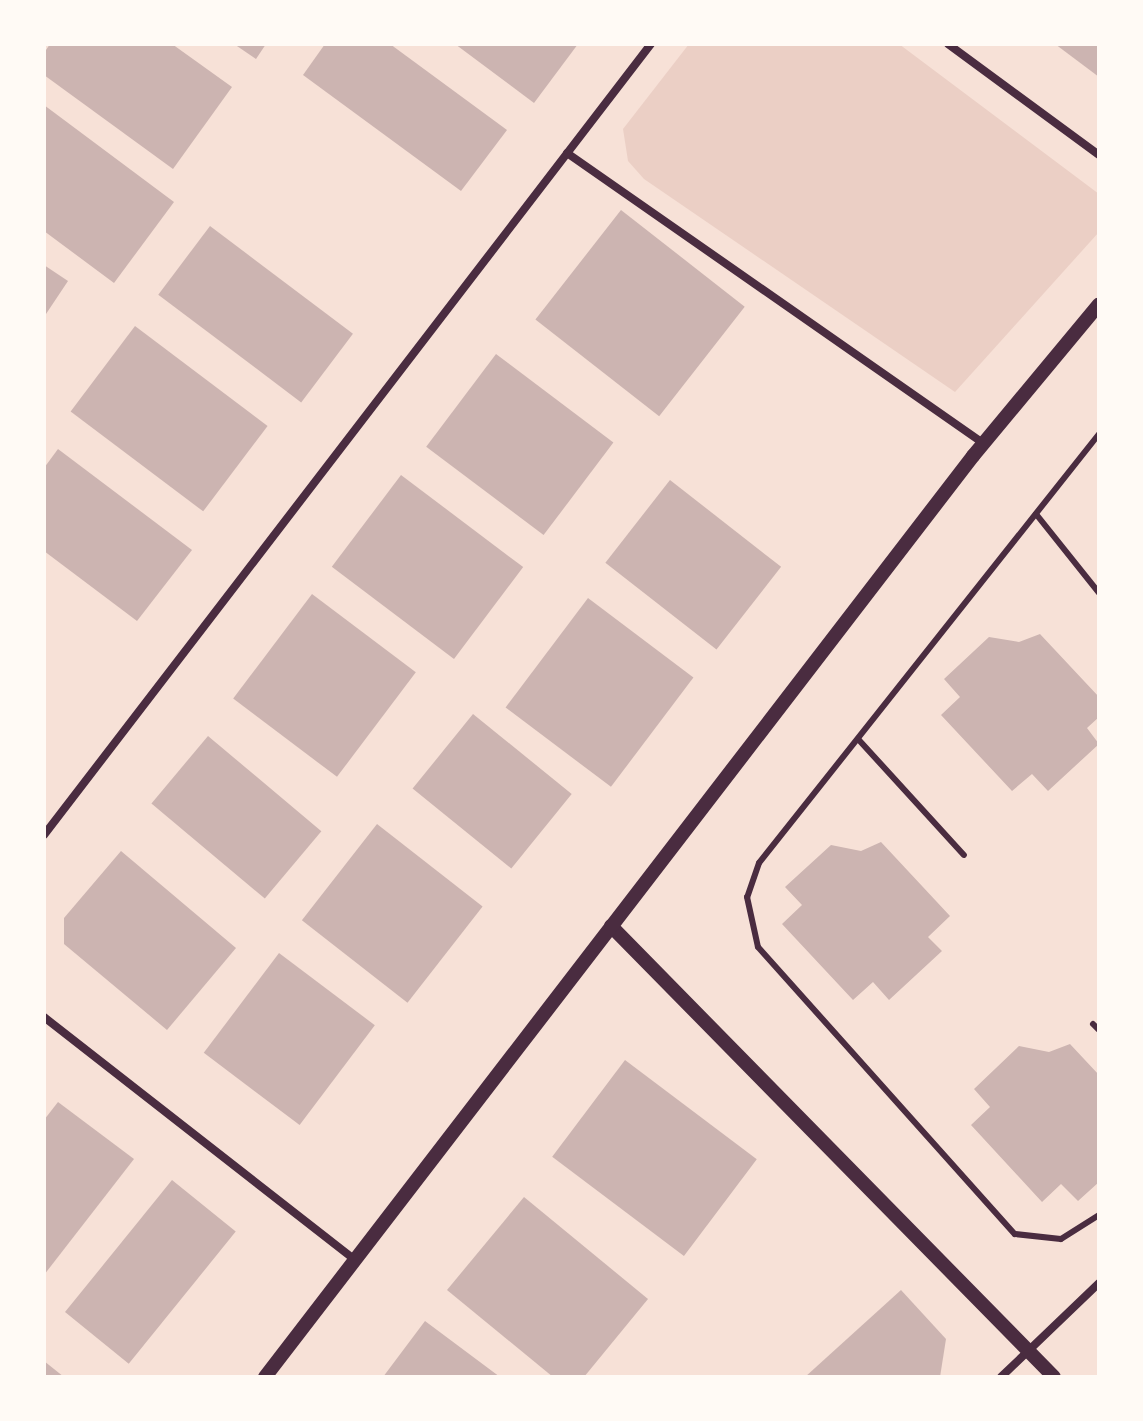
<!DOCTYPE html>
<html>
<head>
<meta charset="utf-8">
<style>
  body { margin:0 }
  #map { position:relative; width:1143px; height:1421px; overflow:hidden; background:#f7e1d7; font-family:Karla,sans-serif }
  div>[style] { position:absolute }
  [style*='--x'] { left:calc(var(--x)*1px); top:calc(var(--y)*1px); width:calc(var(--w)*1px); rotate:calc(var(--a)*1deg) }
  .green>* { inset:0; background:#ebcfc5 }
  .building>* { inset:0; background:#ccb4b1; transform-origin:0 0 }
  .service>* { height:6px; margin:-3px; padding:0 3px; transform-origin:3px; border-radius:3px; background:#4a2c40 }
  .minor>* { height:8px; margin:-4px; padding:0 4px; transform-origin:4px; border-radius:4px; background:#4a2c40 }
  .tertiary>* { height:14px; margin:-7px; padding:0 7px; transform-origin:7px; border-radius:7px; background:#4a2c40 }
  span { translate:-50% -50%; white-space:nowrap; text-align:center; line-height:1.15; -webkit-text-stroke:6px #fffaf5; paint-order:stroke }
  .frame { position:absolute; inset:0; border:46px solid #fffaf5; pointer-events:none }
</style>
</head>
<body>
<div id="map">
  <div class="green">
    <i style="clip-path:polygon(689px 44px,899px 44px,1099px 194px,1099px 232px,955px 392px,644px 179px,628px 161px,623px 129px)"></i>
  </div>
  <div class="building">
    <i style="clip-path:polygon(50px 44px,172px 44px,232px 87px,173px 169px,44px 75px,44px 53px)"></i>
    <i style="clip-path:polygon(234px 44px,266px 44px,256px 59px)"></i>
    <i style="clip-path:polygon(325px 44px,390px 44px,507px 130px,461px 191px,303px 75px)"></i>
    <i style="clip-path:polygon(455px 44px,578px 44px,534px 103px)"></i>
    <i style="clip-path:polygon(1055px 44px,1099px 44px,1099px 77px)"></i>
    <i style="clip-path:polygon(44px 105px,174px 202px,114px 283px,44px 231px)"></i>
    <i style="left:621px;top:210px;width:157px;height:139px;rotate:38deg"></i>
    <i style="left:210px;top:226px;width:179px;height:86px;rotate:37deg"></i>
    <i style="clip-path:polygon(44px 265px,68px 281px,44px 317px)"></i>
    <i style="left:135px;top:326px;width:166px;height:107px;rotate:37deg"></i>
    <i style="left:496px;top:354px;width:147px;height:116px;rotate:37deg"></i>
    <i style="clip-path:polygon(58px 449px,192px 550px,137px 621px,44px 551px,44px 468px)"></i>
    <i style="left:401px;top:475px;width:153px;height:115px;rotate:37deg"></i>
    <i style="left:670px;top:480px;width:141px;height:105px;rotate:38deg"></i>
    <i style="left:312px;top:594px;width:130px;height:131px;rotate:37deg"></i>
    <i style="left:588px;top:598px;width:132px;height:137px;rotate:37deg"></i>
    <i style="clip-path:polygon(1040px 634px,1099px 697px,1099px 717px,1087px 728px,1099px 744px,1048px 791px,1032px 774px,1012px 791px,941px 715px,960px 697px,944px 679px,989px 637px,1019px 642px)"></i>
    <i style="left:473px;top:714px;width:127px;height:96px;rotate:39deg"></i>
    <i style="left:208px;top:736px;width:148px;height:88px;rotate:40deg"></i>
    <i style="left:377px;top:824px;width:134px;height:122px;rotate:38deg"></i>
    <i style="clip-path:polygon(881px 842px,950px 916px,928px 937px,942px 951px,889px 1000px,873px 982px,853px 1000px,782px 924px,802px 905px,785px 887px,831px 845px,861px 851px)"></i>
    <i style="clip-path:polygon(121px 851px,236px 948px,167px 1030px,64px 944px,64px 918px)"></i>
    <i style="left:279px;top:953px;width:120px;height:125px;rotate:37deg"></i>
    <i style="clip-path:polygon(1070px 1044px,1099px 1075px,1099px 1182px,1078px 1201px,1061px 1184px,1042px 1202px,971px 1125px,990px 1107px,974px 1089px,1019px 1046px,1049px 1052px)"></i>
    <i style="left:625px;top:1060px;width:165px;height:121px;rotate:37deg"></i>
    <i style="clip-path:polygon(58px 1102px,134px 1159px,44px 1275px,44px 1120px)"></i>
    <i style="left:172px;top:1180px;width:82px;height:170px;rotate:39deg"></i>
    <i style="clip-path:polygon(524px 1197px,648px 1299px,584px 1377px,553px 1377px,447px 1290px)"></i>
    <i style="clip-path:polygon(901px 1290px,946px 1339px,940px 1377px,805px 1377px)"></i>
    <i style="clip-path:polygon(425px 1321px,500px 1377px,383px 1377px)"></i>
    <i style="clip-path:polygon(44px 1361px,64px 1377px,44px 1377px)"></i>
  </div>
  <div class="service">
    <i style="--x:1099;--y:434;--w:547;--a:128.4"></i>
    <i style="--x:759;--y:863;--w:36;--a:109"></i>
    <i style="--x:747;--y:897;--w:51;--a:77.6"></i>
    <i style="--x:758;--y:947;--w:385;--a:48.2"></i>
    <i style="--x:1015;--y:1234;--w:46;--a:6.2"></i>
    <i style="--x:1061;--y:1239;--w:45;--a:-32.3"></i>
    <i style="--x:1036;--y:514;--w:101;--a:51.4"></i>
    <i style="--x:858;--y:739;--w:157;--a:47.6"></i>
    <i style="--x:1093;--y:1024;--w:8;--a:45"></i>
  </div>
  <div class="minor">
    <i style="--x:948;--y:44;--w:187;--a:36.3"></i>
    <i style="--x:567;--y:153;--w:507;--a:34.88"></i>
    <i style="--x:44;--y:835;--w:997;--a:-52.5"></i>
    <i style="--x:44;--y:1017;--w:393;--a:38"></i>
    <i style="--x:1001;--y:1377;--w:136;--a:-43.8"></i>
  </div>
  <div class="tertiary">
    <i style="--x:611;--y:926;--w:632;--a:45.51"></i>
    <i style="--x:265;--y:1377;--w:1162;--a:-52.45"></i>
    <i style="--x:973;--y:456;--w:197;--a:-50.3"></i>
  </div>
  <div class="frame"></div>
</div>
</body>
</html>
